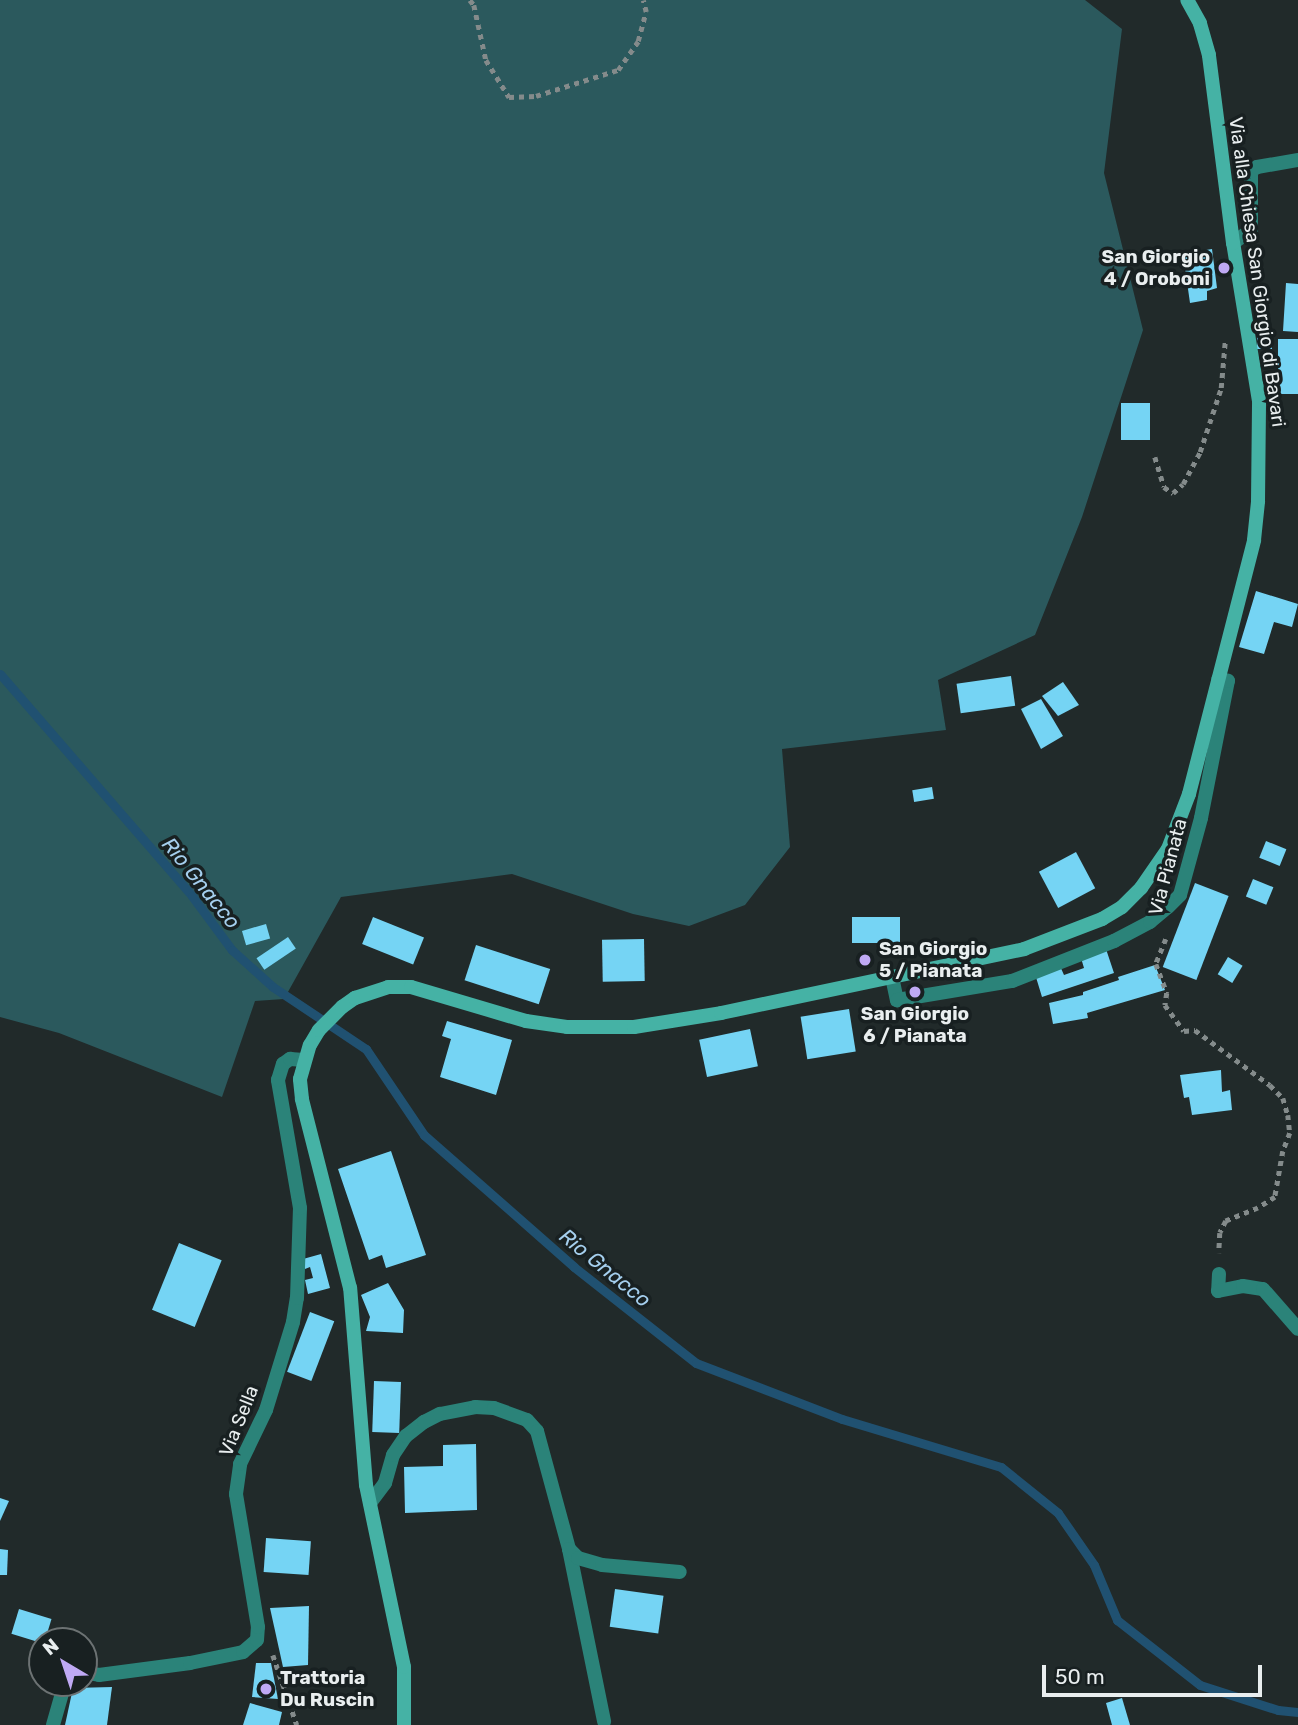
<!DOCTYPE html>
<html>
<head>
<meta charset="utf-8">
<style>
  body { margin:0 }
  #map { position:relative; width:1298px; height:1725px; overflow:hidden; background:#212a2a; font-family:Rubik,sans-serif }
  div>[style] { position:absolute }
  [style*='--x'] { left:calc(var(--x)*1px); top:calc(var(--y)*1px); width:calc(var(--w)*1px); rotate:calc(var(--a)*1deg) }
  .forest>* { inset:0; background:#2b595d }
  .stream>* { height:9px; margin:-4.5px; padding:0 4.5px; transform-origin:4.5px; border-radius:4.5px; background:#205171 }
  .building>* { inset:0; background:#75d4f4; transform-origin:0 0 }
  .path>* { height:4.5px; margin-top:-2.25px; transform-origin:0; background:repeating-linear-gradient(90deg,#848b8b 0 5px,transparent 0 10px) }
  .street>* { height:14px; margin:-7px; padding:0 7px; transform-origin:7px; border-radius:7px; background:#2b8379 }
  .secondary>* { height:14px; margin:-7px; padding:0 7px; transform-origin:7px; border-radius:7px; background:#45b2a5 }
  .dots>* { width:19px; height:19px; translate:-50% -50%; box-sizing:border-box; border:4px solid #182021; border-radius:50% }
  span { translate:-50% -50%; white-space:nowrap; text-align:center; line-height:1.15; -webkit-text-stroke:7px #182021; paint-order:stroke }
  .poi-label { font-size:19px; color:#e9eeef; font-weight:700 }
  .right { translate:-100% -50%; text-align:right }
  .left { translate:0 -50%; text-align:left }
  .street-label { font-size:19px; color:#e9eeef }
  .water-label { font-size:21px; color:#a5cfee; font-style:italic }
  .north { position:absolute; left:28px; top:1627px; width:70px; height:70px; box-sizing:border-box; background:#182021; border:2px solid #6c7273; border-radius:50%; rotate:321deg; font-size:19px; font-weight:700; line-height:28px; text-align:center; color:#e9eeef }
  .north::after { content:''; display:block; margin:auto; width:24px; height:32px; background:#bfa9f4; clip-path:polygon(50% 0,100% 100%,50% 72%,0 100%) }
  .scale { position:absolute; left:1042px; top:1665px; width:220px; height:32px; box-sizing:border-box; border:4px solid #e9eeef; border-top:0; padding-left:9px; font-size:21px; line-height:24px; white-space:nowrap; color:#e9eeef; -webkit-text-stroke:5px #182021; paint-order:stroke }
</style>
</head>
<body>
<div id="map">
  <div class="forest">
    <i style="clip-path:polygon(0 0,1085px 0,1122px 29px,1104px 173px,1143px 330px,1082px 517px,1035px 635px,938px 680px,946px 730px,782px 749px,790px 847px,745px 905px,689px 926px,633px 914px,512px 874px,341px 897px,284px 999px,255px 1001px,222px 1097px,59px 1033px,0 1017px)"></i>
  </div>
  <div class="stream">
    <i style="--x:0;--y:674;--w:294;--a:49.1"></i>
    <i style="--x:192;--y:896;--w:67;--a:53.5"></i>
    <i style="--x:232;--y:950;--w:55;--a:42.1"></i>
    <i style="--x:273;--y:987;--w:112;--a:33.7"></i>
    <i style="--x:366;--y:1049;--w:104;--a:56"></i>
    <i style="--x:424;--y:1135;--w:200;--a:41.3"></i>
    <i style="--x:574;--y:1267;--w:155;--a:38.2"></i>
    <i style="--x:696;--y:1363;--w:156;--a:21"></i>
    <i style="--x:842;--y:1419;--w:166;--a:16.8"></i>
    <i style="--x:1001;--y:1467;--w:73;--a:38.9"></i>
    <i style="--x:1058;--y:1513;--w:63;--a:55.3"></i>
    <i style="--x:1094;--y:1565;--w:60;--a:67.3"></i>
    <i style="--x:1117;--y:1620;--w:105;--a:38.1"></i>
    <i style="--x:1200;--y:1685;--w:82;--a:17.8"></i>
    <i style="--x:1278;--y:1710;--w:20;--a:6"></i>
  </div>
  <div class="building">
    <i style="clip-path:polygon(1212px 249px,1217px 288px,1207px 291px,1207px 300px,1190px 303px,1183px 254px)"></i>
    <i style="clip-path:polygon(1286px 283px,1298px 284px,1298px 332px,1283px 331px)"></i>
    <i style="left:1257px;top:328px;width:15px;height:21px"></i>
    <i style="left:1278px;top:339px;width:20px;height:55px"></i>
    <i style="left:1121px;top:403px;width:29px;height:37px"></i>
    <i style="clip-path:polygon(1256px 591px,1298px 604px,1292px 627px,1274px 622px,1264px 654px,1239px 647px)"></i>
    <i style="left:1011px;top:676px;width:30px;height:55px;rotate:82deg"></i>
    <i style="clip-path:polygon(1063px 682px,1079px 705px,1058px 716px,1042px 696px)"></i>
    <i style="clip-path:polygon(1041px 699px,1063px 736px,1041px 749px,1021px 709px)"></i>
    <i style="left:932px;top:787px;width:12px;height:20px;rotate:81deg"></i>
    <i style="left:1266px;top:841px;width:22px;height:18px;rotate:22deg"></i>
    <i style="left:1076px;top:852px;width:41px;height:42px;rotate:62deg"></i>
    <i style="left:1253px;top:879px;width:22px;height:19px;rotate:22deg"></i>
    <i style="left:1195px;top:883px;width:36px;height:90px;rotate:21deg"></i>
    <i style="left:373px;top:917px;width:55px;height:29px;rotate:22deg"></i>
    <i style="left:900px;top:917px;width:26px;height:48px;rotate:90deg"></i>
    <i style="left:266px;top:924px;width:15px;height:25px;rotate:74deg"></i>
    <i style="left:288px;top:937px;width:14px;height:38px;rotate:56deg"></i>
    <i style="left:644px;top:939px;width:42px;height:42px;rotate:89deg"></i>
    <i style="left:476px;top:945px;width:78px;height:37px;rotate:18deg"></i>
    <i style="clip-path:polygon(1106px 949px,1114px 973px,1042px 997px,1035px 974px,1060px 966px,1064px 975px,1084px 968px,1081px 958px)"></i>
    <i style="left:1228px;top:957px;width:17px;height:20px;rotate:31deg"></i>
    <i style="clip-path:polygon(1155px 965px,1165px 990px,1087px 1013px,1088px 1018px,1053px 1024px,1049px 1003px,1083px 995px,1083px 992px,1119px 980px,1118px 977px)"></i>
    <i style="left:849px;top:1009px;width:43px;height:49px;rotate:81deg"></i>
    <i style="clip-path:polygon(447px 1021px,512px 1040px,496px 1095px,440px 1077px,451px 1039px,442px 1036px)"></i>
    <i style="left:750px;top:1029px;width:38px;height:52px;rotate:78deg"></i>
    <i style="clip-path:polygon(1221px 1070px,1222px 1092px,1230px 1090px,1232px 1110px,1192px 1115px,1189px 1097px,1184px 1098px,1180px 1075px)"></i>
    <i style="clip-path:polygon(391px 1151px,426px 1255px,386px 1268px,382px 1255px,369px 1260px,338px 1169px)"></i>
    <i style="left:179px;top:1243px;width:46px;height:72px;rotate:22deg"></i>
    <i style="clip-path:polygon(321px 1254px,330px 1288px,308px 1294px,305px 1280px,313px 1278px,310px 1267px,305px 1269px,303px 1259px)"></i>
    <i style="clip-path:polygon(388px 1283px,404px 1310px,403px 1333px,366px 1331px,370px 1317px,361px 1295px)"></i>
    <i style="left:310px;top:1312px;width:26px;height:64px;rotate:21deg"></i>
    <i style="left:374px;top:1381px;width:27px;height:51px;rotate:2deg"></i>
    <i style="clip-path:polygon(476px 1444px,477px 1510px,405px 1513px,404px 1467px,443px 1466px,443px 1445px)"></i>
    <i style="clip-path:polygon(0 1498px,9px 1501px,0 1521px)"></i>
    <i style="left:266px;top:1538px;width:45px;height:34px;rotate:4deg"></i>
    <i style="clip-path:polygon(0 1549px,8px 1550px,7px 1575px,0 1575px)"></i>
    <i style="left:615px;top:1589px;width:49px;height:38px;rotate:8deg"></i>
    <i style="clip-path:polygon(309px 1606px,308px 1665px,283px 1667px,270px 1608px)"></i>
    <i style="left:19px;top:1609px;width:34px;height:26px;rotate:17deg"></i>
    <i style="clip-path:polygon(256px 1663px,271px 1663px,278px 1699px,252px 1697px)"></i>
    <i style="clip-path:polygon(112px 1687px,107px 1725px,65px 1725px,73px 1688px)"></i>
    <i style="clip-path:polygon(1122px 1698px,1130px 1725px,1112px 1725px,1106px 1703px)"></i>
    <i style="clip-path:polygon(250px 1703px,282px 1712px,279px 1725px,243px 1725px)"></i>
  </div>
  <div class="path">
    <i style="--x:470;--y:0;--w:6;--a:51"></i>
    <i style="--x:474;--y:5;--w:56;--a:77.7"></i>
    <i style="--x:486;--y:60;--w:44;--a:58.1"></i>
    <i style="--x:509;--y:97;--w:27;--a:-2"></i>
    <i style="--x:536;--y:96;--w:86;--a:-17.6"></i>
    <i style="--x:618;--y:70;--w:35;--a:-55"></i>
    <i style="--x:638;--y:41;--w:30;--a:-75"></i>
    <i style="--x:646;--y:12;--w:12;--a:-104"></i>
    <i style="--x:1155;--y:457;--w:31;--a:73"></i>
    <i style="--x:1164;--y:487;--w:11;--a:34"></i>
    <i style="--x:1173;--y:493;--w:13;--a:-42"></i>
    <i style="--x:1183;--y:484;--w:36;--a:-62"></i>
    <i style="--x:1200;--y:452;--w:67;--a:-71.8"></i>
    <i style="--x:1221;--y:388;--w:47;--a:-85.1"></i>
    <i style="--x:1166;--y:939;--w:27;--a:112"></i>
    <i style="--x:1156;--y:964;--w:31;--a:69"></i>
    <i style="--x:1167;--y:993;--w:12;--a:99"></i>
    <i style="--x:1165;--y:1005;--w:32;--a:54"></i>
    <i style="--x:1184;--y:1031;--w:11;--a:-5"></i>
    <i style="--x:1195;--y:1030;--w:93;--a:36.3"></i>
    <i style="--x:1270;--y:1085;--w:18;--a:45"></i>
    <i style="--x:1283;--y:1098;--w:18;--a:74"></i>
    <i style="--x:1288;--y:1115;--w:18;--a:84"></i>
    <i style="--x:1290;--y:1133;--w:19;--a:111"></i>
    <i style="--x:1283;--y:1151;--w:47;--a:99.9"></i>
    <i style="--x:1275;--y:1197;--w:20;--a:147"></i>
    <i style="--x:1258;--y:1208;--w:35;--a:158"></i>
    <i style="--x:1226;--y:1221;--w:13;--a:117"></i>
    <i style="--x:1220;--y:1233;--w:20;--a:93"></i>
    <i style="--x:273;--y:1655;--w:74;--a:71.1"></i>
  </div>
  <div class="street">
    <i style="--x:1233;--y:243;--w:22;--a:-36"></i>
    <i style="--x:1251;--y:230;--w:59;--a:-90"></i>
    <i style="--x:1251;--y:171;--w:7;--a:-34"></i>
    <i style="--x:1257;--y:167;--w:42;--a:-9.7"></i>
    <i style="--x:892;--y:977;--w:24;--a:78"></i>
    <i style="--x:897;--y:1000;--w:117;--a:-9.4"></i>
    <i style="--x:1012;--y:981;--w:110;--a:-21.4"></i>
    <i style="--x:1114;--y:941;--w:41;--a:-27.8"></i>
    <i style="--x:1150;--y:922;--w:23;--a:-40"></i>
    <i style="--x:1168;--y:907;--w:17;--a:-45"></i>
    <i style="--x:1180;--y:895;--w:80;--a:-74.7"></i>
    <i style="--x:1201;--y:818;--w:140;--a:-78.9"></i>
    <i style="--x:1228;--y:681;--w:10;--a:-169"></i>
    <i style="--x:1219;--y:1274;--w:17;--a:93"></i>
    <i style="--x:1218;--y:1291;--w:25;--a:-11"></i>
    <i style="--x:1243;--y:1286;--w:20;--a:9"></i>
    <i style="--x:1263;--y:1289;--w:53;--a:48.8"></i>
    <i style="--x:370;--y:1503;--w:25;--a:-53"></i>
    <i style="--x:385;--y:1483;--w:29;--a:-74"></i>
    <i style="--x:393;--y:1455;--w:23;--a:-56"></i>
    <i style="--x:406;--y:1436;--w:23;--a:-38"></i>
    <i style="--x:424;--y:1422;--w:18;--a:-27"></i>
    <i style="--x:440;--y:1414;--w:36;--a:-11"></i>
    <i style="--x:475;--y:1407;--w:19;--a:3"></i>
    <i style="--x:494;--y:1408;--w:35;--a:20"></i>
    <i style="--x:527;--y:1420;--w:15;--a:48"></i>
    <i style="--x:537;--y:1431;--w:122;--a:74.8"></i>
    <i style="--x:569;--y:1549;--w:176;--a:78.5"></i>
    <i style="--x:569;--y:1549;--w:13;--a:45"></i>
    <i style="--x:578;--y:1558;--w:25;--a:16"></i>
    <i style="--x:602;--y:1565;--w:78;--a:5.1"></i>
    <i style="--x:84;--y:1672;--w:15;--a:11"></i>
    <i style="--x:99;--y:1675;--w:92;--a:-7.5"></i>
    <i style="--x:190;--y:1663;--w:54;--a:-11.7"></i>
    <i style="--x:243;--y:1652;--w:18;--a:-41"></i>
    <i style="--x:257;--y:1640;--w:13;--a:-86"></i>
    <i style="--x:258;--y:1627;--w:135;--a:-99.4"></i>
    <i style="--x:236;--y:1494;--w:30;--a:-82"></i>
    <i style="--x:240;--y:1464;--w:60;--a:-64.3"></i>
    <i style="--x:266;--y:1410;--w:92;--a:-72.9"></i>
    <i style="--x:293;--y:1322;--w:24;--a:-81"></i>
    <i style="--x:297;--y:1298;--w:90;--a:-88.1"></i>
    <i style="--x:300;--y:1208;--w:130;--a:-99.8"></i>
    <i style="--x:278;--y:1080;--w:17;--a:-73"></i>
    <i style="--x:283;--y:1064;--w:9;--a:-36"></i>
    <i style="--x:290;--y:1059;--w:14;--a:4"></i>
    <i style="--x:53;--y:1725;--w:44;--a:-74.1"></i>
  </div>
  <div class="secondary">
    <i style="--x:404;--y:1725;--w:58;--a:-90"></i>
    <i style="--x:404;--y:1667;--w:186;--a:-101.8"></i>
    <i style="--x:366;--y:1485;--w:198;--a:-94.6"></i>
    <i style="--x:350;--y:1288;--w:195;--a:-104.3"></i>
    <i style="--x:302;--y:1099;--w:20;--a:-96"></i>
    <i style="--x:300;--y:1079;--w:35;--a:-74"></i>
    <i style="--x:310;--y:1045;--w:17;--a:-59"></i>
    <i style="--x:319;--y:1030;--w:33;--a:-45"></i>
    <i style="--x:342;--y:1007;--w:16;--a:-35"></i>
    <i style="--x:355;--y:998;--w:35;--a:-18"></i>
    <i style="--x:388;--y:987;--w:23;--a:0"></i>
    <i style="--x:411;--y:987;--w:120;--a:16.5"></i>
    <i style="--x:526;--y:1021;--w:41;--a:8.3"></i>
    <i style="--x:567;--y:1027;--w:67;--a:0"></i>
    <i style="--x:634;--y:1027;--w:88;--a:-9.1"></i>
    <i style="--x:721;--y:1013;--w:310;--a:-11.9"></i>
    <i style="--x:1024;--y:949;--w:84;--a:-21"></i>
    <i style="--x:1102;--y:919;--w:23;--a:-31"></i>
    <i style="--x:1122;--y:907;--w:27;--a:-45"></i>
    <i style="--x:1141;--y:888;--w:47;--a:-55.3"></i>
    <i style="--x:1168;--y:849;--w:59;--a:-69.1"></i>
    <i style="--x:1189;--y:794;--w:262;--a:-75.6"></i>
    <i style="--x:1254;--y:540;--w:39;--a:-84"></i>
    <i style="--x:1258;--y:501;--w:100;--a:-89.4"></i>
    <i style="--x:1259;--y:401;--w:160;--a:-99.3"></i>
    <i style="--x:1233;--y:243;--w:190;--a:-97.3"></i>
    <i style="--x:1209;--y:55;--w:33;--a:-106"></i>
    <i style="--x:1200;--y:23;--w:26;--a:-119"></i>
  </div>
  <div class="dots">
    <i style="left:1224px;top:268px;background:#bfa9f4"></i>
    <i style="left:865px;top:960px;background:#bfa9f4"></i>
    <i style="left:915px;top:992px;background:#bfa9f4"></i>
    <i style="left:266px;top:1689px;background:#bfa9f4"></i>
  </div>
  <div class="poi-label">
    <span class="right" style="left:1210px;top:268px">San Giorgio<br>4 / Oroboni</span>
    <span class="left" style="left:879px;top:960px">San Giorgio<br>5 / Pianata</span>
    <span style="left:915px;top:1025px">San Giorgio<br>6 / Pianata</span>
    <span class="left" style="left:280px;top:1689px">Trattoria<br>Du Ruscin</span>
  </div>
  <div class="street-label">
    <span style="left:1257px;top:272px;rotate:82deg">Via alla Chiesa San Giorgio di Bavari</span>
    <span style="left:1168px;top:867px;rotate:-75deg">Via Pianata</span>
    <span style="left:239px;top:1421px;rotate:-68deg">Via Sella</span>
  </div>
  <div class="water-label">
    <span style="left:201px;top:883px;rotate:51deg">Rio Gnacco</span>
    <span style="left:605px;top:1268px;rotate:39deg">Rio Gnacco</span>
  </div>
  <div class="north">N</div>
  <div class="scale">50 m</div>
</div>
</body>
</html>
